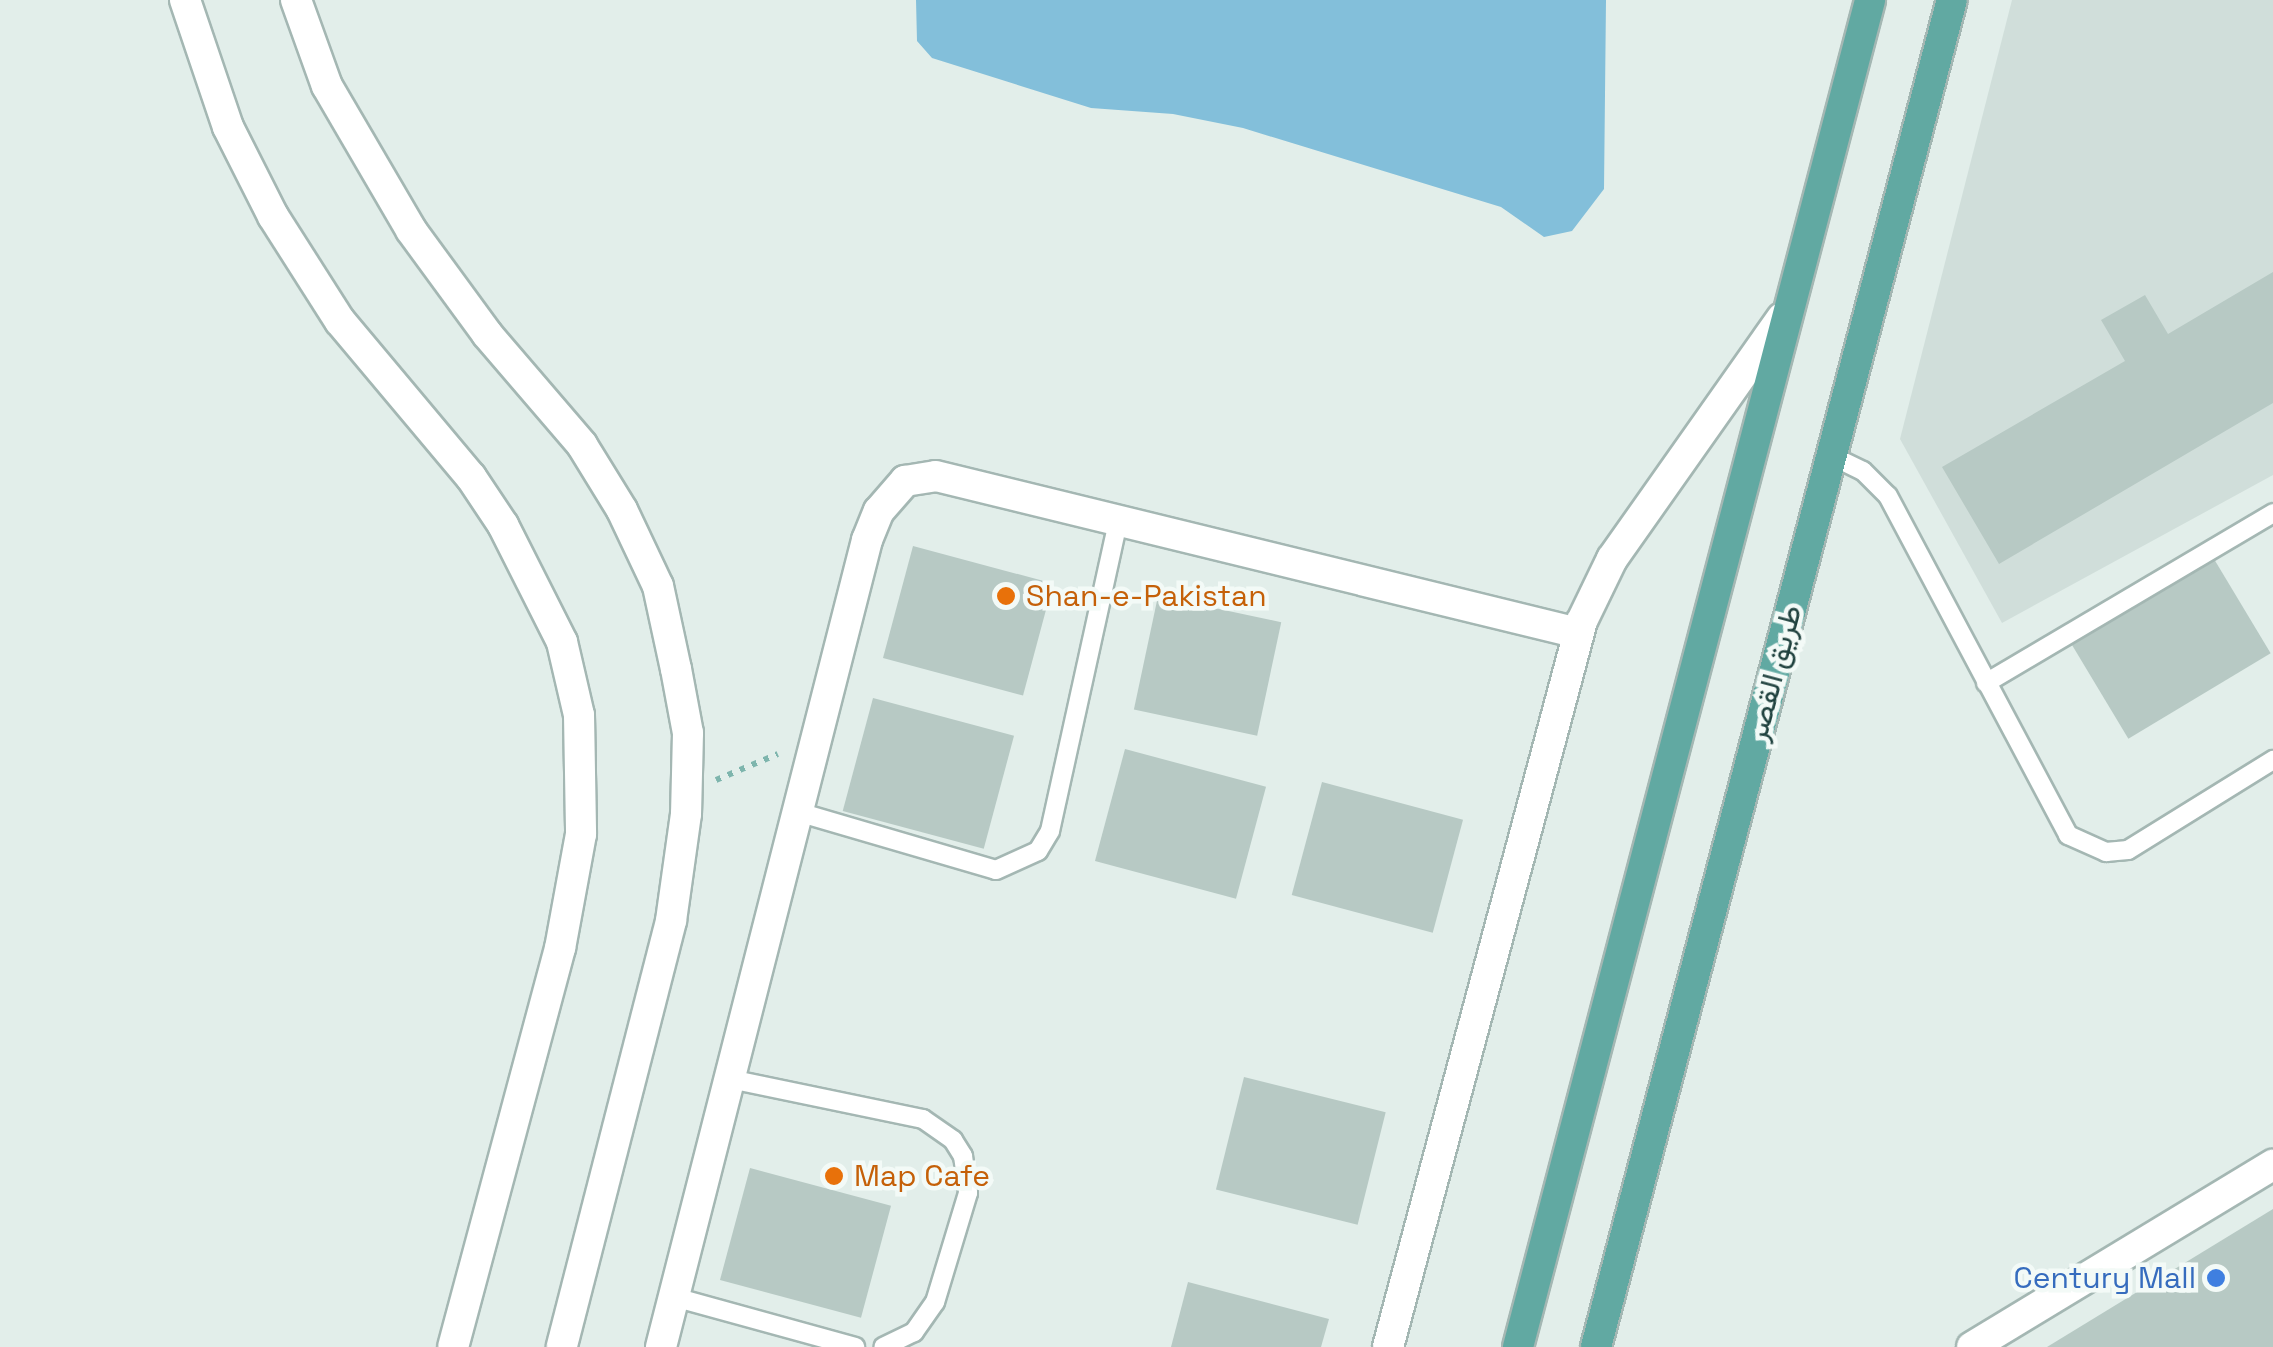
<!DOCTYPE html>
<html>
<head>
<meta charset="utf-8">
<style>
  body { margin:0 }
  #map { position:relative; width:2273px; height:1347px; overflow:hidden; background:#e2eeea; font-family:"Space Grotesk",Vazirmatn,sans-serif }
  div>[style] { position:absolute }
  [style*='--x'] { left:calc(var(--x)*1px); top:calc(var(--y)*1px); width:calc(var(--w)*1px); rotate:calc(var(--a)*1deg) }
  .built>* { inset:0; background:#d0deda }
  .water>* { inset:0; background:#83bfda }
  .building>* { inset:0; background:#b7c9c4; transform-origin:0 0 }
  .path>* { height:6px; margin-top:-3px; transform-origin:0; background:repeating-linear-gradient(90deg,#7eb5ad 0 5px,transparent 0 13px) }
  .roads { filter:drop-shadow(2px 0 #a4b7b3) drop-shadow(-2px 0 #a4b7b3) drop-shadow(0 2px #a4b7b3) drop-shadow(0 -2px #a4b7b3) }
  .service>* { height:18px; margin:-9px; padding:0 9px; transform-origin:9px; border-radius:9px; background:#fff }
  .minor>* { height:30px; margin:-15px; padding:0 15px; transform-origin:15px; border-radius:15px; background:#fff }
  .tertiary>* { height:30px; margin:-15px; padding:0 15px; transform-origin:15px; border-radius:15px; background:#fff }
  .primary>* { height:30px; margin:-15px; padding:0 15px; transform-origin:15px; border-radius:15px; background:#61a9a2 }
  .dots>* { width:28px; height:28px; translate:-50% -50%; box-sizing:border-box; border:5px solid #f3faf7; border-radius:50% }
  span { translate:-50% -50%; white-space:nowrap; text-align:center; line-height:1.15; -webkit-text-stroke:9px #f3faf7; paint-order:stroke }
  .food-label { font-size:30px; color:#c56008 }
  .left { translate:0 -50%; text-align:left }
  .street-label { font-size:30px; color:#1f413e }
  .shop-label { font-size:30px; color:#366cbe }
  .right { translate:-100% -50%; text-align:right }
</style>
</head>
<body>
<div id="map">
  <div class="built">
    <i style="clip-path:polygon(2012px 0,2273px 0,2273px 475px,2002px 623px,1900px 439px)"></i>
  </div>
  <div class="water">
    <i style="clip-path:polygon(916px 0,1606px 0,1604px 189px,1572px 231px,1544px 237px,1501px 207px,1243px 128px,1173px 114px,1091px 108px,932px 58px,917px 41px)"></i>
  </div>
  <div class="building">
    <i style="clip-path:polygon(2273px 272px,2273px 403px,1999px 564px,1942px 467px,2125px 361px,2101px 320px,2145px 295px,2168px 334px)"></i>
    <i style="left:913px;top:546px;width:145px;height:116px;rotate:15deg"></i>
    <i style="left:2214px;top:559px;width:110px;height:166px;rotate:59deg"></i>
    <i style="left:1158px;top:596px;width:126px;height:116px;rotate:12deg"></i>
    <i style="left:873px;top:698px;width:146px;height:117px;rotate:15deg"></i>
    <i style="left:1125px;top:749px;width:146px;height:116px;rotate:15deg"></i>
    <i style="left:1322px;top:782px;width:146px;height:117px;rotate:15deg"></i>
    <i style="left:1244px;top:1077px;width:146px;height:116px;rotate:14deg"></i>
    <i style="left:750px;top:1168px;width:146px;height:116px;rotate:15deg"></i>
    <i style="clip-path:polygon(2273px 1209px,2273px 1347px,2047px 1347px)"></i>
    <i style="clip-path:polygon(1188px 1282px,1329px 1319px,1321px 1347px,1171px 1347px)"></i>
  </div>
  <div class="path">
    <i style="--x:716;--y:780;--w:67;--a:-22.8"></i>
  </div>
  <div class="roads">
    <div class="service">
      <i style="--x:1832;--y:456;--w:34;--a:26"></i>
      <i style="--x:1863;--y:471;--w:35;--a:45"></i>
      <i style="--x:1888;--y:496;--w:384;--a:62"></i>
      <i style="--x:2068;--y:835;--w:42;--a:24.1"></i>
      <i style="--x:2106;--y:852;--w:22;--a:-5"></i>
      <i style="--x:2128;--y:850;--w:171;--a:-31.8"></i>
      <i style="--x:1986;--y:683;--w:334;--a:-30.6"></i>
      <i style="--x:798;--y:812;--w:206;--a:16.3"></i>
      <i style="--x:996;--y:870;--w:46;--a:-24.3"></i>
      <i style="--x:1038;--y:851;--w:23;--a:-59"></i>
      <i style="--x:1050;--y:831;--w:317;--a:-77.6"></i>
      <i style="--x:730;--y:1079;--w:197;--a:11.7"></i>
      <i style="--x:923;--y:1119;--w:37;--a:35"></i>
      <i style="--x:953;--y:1140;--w:19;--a:58"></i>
      <i style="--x:963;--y:1156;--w:37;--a:82"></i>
      <i style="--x:968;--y:1193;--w:114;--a:106.8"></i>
      <i style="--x:935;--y:1302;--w:37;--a:125"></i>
      <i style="--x:914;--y:1332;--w:34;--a:154"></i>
      <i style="--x:674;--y:1297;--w:188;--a:15.4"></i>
    </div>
    <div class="minor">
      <i style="--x:661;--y:1347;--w:833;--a:-75.68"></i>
      <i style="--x:867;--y:540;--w:31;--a:-68"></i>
      <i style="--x:879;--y:511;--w:40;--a:-49"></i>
      <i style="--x:905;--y:481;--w:31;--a:-9"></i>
      <i style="--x:936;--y:476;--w:661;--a:13.74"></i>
      <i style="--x:1388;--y:1347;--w:751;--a:-75.04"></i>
      <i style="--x:1582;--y:621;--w:69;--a:-64.2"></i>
      <i style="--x:1612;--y:559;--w:295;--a:-54.8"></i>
      <i style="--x:1972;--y:1347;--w:352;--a:-31.2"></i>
    </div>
    <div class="tertiary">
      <i style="--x:185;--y:0;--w:134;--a:71.3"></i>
      <i style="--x:228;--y:127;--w:100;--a:63.2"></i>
      <i style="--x:273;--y:216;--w:125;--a:57.5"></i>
      <i style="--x:340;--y:321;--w:204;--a:50"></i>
      <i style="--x:471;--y:477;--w:58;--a:56.3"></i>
      <i style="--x:503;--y:525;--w:131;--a:63.2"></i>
      <i style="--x:562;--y:642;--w:75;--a:76.9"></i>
      <i style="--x:579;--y:715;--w:119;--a:89"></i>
      <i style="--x:581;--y:834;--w:116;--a:100.4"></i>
      <i style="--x:560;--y:948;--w:413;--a:105"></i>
      <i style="--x:296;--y:0;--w:91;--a:70.2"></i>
      <i style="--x:327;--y:86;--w:167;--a:59.7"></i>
      <i style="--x:411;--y:230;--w:129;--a:53.8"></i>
      <i style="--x:487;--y:334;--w:146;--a:49.4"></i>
      <i style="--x:582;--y:445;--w:76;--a:58.4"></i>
      <i style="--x:622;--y:510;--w:84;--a:64.7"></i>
      <i style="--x:658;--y:586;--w:85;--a:77.8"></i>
      <i style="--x:676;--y:669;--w:65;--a:79.4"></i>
      <i style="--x:688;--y:733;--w:81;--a:91.4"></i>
      <i style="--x:686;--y:814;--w:108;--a:98"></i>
      <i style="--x:671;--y:921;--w:440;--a:104.4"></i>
    </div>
    <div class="primary">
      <i style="--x:1518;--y:1347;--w:1392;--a:-75.35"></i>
      <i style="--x:1596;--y:1347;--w:1393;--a:-75.2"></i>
    </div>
  </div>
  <div class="dots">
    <i style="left:1006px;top:596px;background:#e8710a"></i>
    <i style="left:834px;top:1176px;background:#e8710a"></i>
    <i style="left:2216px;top:1278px;background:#3f7fe0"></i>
  </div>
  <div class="food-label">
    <span class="left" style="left:1026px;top:596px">Shan-e-Pakistan</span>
    <span class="left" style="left:854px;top:1176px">Map Cafe</span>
  </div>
  <div class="street-label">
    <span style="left:1774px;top:673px;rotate:-75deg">طريق القصر</span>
  </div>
  <div class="shop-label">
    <span class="right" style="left:2196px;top:1278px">Century Mall</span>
  </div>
</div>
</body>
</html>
